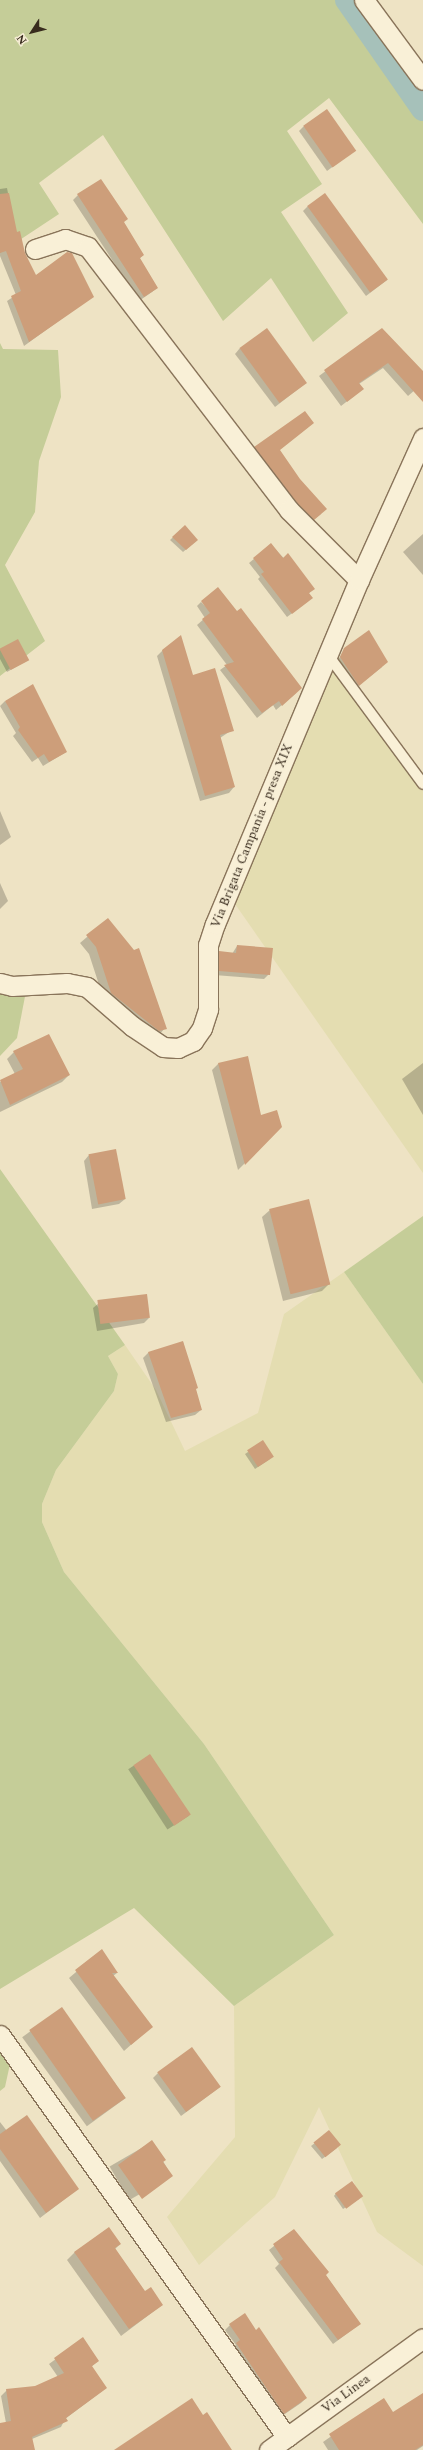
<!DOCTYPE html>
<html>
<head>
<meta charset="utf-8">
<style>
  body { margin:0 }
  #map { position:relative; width:423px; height:2450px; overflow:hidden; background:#eee3c4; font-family:Spectral,serif }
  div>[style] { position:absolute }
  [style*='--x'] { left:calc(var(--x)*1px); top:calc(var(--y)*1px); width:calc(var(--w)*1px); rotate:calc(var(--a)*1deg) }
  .farmland>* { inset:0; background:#e4ddb1 }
  .green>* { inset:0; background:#c5cd98 }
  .shadow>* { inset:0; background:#0003; transform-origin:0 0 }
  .canal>* { height:24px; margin:-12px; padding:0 12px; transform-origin:12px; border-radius:12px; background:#a6c1ba }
  .building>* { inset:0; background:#cd9e7a; transform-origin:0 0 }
  .roads { filter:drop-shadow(1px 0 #89745a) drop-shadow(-1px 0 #89745a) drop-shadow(0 1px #89745a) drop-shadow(0 -1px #89745a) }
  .lane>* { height:10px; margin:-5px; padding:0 5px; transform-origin:5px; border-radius:5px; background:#f9f0d7 }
  .street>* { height:19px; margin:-9.5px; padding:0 9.5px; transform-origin:9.5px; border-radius:9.5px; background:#f9f0d7 }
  span { translate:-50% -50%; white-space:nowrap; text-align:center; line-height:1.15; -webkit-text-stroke:3px #f6edd4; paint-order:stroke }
  .street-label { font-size:13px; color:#392c1e }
  .north { position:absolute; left:12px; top:12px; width:40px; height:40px; -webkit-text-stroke:3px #f6edd4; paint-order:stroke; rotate:234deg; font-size:11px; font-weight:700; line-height:16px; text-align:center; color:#392c1e }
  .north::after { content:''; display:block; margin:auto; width:14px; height:18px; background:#392c1e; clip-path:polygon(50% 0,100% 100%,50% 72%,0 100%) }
</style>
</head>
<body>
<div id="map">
  <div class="farmland">
    <i style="clip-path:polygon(338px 656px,423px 783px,423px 1173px,235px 904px,248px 862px)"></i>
    <i style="clip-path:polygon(344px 1272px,423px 1384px,423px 2266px,377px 2232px,319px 2107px,275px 2197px,199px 2265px,167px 2217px,235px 2137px,234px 2006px,334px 1935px,204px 1744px,64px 1572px,42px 1522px,42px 1504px,56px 1470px,114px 1391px,118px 1374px,108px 1356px,125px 1345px,156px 1390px,185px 1451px,258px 1413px,284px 1314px)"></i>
  </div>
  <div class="green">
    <i style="clip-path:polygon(0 0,346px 0,423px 103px,423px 224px,329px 98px,287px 131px,322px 184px,281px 212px,348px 313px,313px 342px,271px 278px,223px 321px,103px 135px,39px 183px,59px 214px,0 253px)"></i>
    <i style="clip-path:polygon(0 343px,3px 349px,58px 350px,61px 397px,39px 461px,35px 512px,5px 565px,45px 641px,0 676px)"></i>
    <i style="clip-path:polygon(0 983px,27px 986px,17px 1038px,0 1056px)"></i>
    <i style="clip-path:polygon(0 1169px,125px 1345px,108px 1356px,118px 1374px,114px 1391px,56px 1470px,42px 1504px,42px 1522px,64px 1572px,204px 1744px,334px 1935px,234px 2006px,134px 1908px,0 1989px)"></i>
    <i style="clip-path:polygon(423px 1216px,423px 1384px,344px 1272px)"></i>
    <i style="clip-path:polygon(0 2036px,10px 2064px,5px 2087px,0 2091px)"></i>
  </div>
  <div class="shadow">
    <i style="clip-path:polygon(304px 126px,354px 151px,327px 171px,299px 131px)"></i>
    <i style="clip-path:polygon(7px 188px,16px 234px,35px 276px,93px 296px,24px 346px,7px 301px,16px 295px,0 256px,0 189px)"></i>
    <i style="clip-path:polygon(78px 195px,123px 222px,143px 255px,139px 259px,157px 288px,152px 292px,139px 301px,73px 200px)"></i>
    <i style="clip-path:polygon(308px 206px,387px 280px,366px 296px,303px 211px)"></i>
    <i style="clip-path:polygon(382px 329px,423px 372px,423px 383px,408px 396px,383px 368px,359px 384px,363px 389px,341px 406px,319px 376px)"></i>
    <i style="clip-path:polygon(240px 348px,306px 383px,275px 407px,235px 354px)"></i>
    <i style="clip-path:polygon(313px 423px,279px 450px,321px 514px,308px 524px,250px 452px,255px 447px)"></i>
    <i style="clip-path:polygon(185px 526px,195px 542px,183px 552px,170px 540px)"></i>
    <i style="clip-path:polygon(423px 534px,423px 575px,403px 552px)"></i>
    <i style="clip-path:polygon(271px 545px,314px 589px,308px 594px,307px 602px,287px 617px,258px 579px,260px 577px,249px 563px)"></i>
    <i style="clip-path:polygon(201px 602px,296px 693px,276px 710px,273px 705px,257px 718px,220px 670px,227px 665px,197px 625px,205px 618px,197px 606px)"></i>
    <i style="clip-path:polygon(18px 641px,28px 660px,7px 672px,0 659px,0 650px)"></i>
    <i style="clip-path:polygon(345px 649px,382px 667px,353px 690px,336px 663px)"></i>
    <i style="clip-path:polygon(163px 650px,192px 676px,232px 730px,220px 738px,234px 787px,229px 793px,200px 801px,157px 656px)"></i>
    <i style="clip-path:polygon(5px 701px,66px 752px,43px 766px,38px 758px,32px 762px,13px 736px,16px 733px,0 706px)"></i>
    <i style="clip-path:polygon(0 811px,11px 837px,0 845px)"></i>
    <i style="clip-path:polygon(0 883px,8px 901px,0 909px)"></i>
    <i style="clip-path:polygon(108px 919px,165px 1028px,159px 1035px,104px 1000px,89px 954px,80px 943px)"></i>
    <i style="clip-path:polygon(237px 946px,269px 974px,264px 979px,214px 975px,214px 958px,219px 952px,232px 954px)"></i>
    <i style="clip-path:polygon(14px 1052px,69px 1075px,62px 1082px,0 1112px,0 1082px,15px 1074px,7px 1059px)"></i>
    <i style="clip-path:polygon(247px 1057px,260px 1116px,281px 1127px,238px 1170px,212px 1070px,218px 1064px)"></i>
    <i style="clip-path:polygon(423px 1063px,423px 1115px,402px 1079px)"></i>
    <i style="clip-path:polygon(89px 1155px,125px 1199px,119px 1204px,92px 1209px,84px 1161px)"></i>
    <i style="clip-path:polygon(270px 1210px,329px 1284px,322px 1291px,283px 1301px,262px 1217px)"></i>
    <i style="clip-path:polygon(99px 1303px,149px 1318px,144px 1323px,97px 1331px,93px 1308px)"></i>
    <i style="clip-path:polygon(183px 1342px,201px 1410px,195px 1415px,166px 1422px,143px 1358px,148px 1353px)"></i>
    <i style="clip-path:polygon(248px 1452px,270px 1459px,255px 1469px,245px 1454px)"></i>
    <i style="left:150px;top:1755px;width:72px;height:26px;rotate:57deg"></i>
    <i style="clip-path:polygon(101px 1951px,117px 1973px,113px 1976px,151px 2027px,124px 2051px,69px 1978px)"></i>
    <i style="left:61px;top:2009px;width:110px;height:48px;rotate:54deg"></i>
    <i style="clip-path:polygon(158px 2073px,220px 2087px,181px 2116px,153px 2078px)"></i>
    <i style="clip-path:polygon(0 2122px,7px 2131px,78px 2189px,40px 2218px,0 2161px)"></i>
    <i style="clip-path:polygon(329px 2132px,337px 2148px,322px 2159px,311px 2146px)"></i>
    <i style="left:152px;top:2142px;width:39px;height:49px;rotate:60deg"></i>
    <i style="clip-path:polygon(336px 2193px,359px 2199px,343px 2209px,334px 2196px)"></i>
    <i style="clip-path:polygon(294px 2230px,360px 2324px,333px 2344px,275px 2268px,279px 2264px,269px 2250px)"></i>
    <i style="clip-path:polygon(120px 2244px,115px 2249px,145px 2292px,162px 2305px,121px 2336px,67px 2260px,75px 2252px)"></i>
    <i style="clip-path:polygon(230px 2325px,306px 2398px,301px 2403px,279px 2418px,231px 2349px,236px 2345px,225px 2330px)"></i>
    <i style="clip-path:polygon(83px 2339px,98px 2361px,91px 2367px,106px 2388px,65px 2419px,61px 2427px,32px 2439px,34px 2450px,0 2450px,0 2424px,6px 2423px,1px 2396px,7px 2390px,35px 2387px,58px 2377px,49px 2364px)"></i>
    <i style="clip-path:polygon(423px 2394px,423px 2446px,417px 2450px,328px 2450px,323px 2442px,383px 2400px,392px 2414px)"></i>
  </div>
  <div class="canal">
    <i style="--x:347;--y:0;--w:133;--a:55.1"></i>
  </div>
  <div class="building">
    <i style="left:327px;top:109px;width:51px;height:29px;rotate:55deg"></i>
    <i style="clip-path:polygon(101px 179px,128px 219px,124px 222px,144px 255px,140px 258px,158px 288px,144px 297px,77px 194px)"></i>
    <i style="clip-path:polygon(9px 193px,17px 232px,20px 231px,25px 253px,36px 275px,67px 252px,72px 253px,94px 297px,29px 342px,11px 296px,21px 291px,6px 251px,0 253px,0 194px)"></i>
    <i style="left:325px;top:193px;width:107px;height:22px;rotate:54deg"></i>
    <i style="left:267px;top:328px;width:68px;height:34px;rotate:54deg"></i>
    <i style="clip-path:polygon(382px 328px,423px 371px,423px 402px,388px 363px,359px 383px,364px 389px,347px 402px,324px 370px)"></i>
    <i style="clip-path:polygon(305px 411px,314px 423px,280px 450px,300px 479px,327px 509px,314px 520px,297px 503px,254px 447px)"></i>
    <i style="clip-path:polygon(185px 525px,198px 540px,186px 550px,172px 537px)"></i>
    <i style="clip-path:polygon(271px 543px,283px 558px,288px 553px,315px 589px,309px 593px,313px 598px,292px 614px,261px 574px,264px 572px,253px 558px)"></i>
    <i style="clip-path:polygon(218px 587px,237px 611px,241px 608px,302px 688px,282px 706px,279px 701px,262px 713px,224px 665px,234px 662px,202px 619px,210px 613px,201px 601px)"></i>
    <i style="clip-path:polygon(369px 630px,388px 662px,359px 686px,340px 657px,344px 648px)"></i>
    <i style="clip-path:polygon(181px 635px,193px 675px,215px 668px,234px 731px,220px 735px,235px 787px,205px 796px,162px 650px)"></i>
    <i style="left:18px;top:639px;width:24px;height:21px;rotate:62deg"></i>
    <i style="clip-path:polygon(33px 684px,67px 752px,49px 762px,44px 754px,38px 758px,18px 730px,20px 727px,5px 701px)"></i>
    <i style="clip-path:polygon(108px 918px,134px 950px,139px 948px,167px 1029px,159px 1031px,111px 993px,96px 947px,86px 935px)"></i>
    <i style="clip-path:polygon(237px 945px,273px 948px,270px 975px,219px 971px,219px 951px,236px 953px)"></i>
    <i style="clip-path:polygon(49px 1034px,70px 1075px,10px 1105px,0 1080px,23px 1069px,13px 1051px)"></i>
    <i style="clip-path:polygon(248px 1056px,261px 1115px,277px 1110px,282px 1127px,245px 1165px,218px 1063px)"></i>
    <i style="left:116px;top:1149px;width:51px;height:28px;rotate:79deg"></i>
    <i style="left:309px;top:1199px;width:88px;height:41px;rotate:76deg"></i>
    <i style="left:147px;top:1294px;width:24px;height:50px;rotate:83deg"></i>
    <i style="clip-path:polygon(183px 1341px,198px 1388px,196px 1389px,202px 1410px,171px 1418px,148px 1352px)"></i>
    <i style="left:263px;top:1440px;width:20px;height:19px;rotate:57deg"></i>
    <i style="left:150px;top:1754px;width:73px;height:20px;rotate:56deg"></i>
    <i style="clip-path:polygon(102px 1949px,118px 1973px,112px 1973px,153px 2027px,131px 2045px,75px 1970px)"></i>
    <i style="left:62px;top:2007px;width:111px;height:40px;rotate:55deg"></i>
    <i style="left:192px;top:2047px;width:49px;height:43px;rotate:54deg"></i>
    <i style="clip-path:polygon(27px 2115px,79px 2189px,46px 2213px,0 2149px,0 2134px)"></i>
    <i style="left:329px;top:2130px;width:19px;height:20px;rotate:51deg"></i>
    <i style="clip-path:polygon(152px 2140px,166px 2160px,163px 2162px,173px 2176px,142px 2199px,118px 2165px)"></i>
    <i style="left:352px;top:2181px;width:19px;height:21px;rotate:54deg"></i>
    <i style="clip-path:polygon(109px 2227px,121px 2244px,115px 2248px,145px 2291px,151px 2287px,163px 2305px,129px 2329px,74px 2252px)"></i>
    <i style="clip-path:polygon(294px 2229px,329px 2272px,326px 2275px,361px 2324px,338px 2340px,279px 2262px,283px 2259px,273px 2244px)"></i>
    <i style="clip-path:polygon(245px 2313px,256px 2330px,259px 2327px,307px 2398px,284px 2414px,236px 2343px,240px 2340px,229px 2324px)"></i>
    <i style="clip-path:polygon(83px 2337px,99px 2361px,92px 2366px,107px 2388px,66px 2418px,68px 2421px,32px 2437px,35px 2450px,0 2450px,0 2423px,11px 2421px,6px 2389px,35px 2386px,64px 2373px,54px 2358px)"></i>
    <i style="clip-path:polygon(423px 2393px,423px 2445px,415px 2450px,339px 2450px,329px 2434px,384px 2398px,393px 2412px)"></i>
    <i style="clip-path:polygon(192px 2398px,203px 2415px,207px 2412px,232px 2450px,114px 2450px)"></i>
  </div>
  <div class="roads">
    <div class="lane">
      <i style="--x:328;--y:655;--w:160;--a:53.6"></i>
    </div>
    <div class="street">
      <i style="--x:364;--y:0;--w:99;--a:53.6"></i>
      <i style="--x:35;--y:249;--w:32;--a:-18"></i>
      <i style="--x:65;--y:239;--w:24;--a:19"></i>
      <i style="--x:88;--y:247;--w:331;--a:52.6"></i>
      <i style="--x:289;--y:510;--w:99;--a:45"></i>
      <i style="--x:0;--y:983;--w:12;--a:14"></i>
      <i style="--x:12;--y:986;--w:55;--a:-3.1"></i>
      <i style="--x:67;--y:983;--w:20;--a:11"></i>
      <i style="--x:87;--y:987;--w:60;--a:40.9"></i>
      <i style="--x:132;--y:1026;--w:37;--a:34"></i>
      <i style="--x:163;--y:1047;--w:15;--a:4"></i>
      <i style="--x:178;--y:1048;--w:17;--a:-25"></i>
      <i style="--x:193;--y:1041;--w:16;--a:-55"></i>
      <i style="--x:202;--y:1028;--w:20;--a:-72"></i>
      <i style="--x:208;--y:1009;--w:64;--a:-90"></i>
      <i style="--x:208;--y:945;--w:22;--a:-72"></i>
      <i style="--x:215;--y:924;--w:373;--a:-67.3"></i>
      <i style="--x:359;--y:580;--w:156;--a:-65.7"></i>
      <i style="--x:0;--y:2035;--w:494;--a:54.5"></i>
      <i style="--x:269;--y:2450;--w:190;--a:-36"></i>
    </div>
  </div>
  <div class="street-label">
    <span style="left:252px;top:836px;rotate:-68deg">Via Brigata Campania - presa XIX</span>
    <span style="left:346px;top:2394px;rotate:-36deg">Via Linea</span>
  </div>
  <div class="north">N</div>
</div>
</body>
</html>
